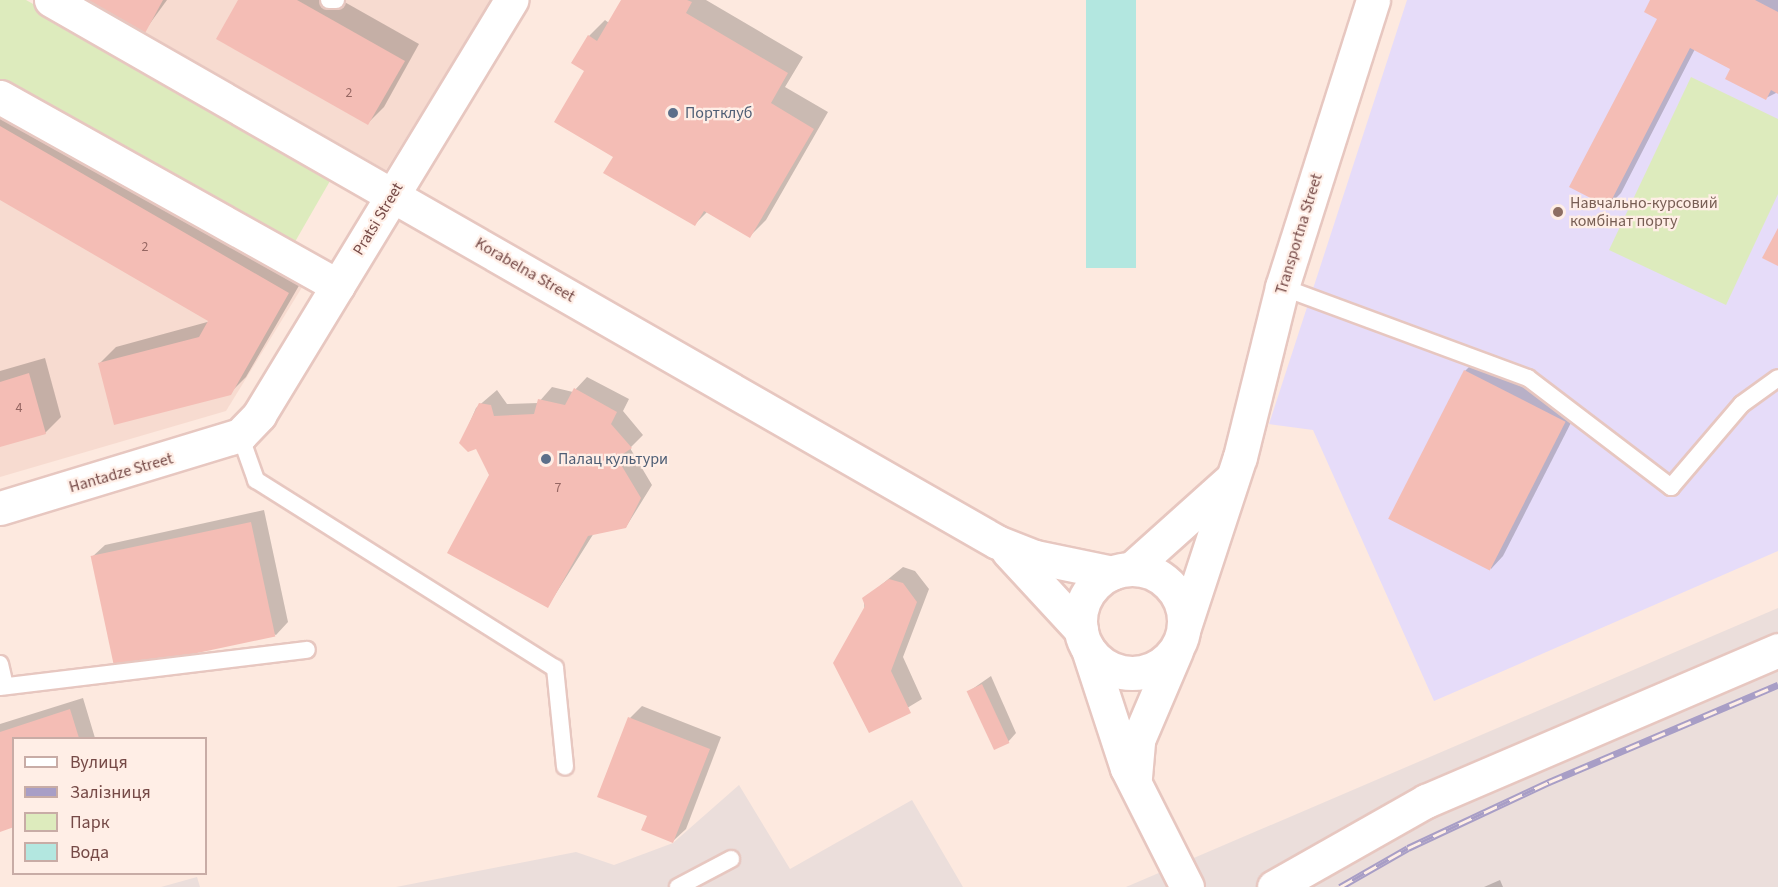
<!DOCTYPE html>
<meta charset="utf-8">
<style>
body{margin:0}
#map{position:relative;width:1778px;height:887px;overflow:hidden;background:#fde9df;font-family:"Source Sans 3",sans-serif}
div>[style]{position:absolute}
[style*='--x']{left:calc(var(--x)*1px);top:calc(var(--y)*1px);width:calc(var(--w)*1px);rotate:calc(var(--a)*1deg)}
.residential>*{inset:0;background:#f7dbd0}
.industrial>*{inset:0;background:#ebdedb}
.education>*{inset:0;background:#e6dcf9}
.green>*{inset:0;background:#ddebbd}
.water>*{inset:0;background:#b3e7e0;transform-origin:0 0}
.shadow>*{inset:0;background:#0003}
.building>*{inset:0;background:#f4bdb5;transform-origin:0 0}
.roads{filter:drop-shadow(2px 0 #e7c7c0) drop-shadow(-2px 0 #e7c7c0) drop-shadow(0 2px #e7c7c0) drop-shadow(0 -2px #e7c7c0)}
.lane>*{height:16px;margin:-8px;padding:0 8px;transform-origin:8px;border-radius:8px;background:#fff}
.street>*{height:33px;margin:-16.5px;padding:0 16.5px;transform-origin:16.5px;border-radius:16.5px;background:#fff}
.street>.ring{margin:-16.5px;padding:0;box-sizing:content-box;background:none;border:33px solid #fff;border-radius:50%}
.secondary>*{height:33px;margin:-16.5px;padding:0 16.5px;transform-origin:16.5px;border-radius:16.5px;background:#fff}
.rail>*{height:7px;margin-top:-3.5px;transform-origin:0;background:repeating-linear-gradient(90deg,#ffeee6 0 14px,#a89ec6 0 28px);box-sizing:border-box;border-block:2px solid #a89ec6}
.dots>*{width:16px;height:16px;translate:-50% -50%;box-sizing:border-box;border:3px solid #ffeee6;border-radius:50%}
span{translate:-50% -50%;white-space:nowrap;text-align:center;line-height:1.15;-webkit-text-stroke:4.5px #ffeee6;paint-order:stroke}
.number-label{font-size:14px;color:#956662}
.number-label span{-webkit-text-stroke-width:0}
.service-label{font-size:16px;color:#4e5e75}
.left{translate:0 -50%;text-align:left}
.education-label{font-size:16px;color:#785e54}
.street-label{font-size:16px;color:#754946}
.legend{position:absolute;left:12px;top:737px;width:195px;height:138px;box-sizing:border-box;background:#ffeee6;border:2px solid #c8aca6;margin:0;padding:8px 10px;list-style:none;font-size:18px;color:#754946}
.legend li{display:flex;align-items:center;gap:12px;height:30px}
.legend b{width:30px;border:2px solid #c8aca6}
</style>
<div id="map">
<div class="residential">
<div style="clip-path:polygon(82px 0,491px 0,386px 170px)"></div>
<div style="clip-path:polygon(0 115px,304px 284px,226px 411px,0 477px)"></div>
</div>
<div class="industrial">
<div style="clip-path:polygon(1778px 608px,1778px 887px,1126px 887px)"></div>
<div style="clip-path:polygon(739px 785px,790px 869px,912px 800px,963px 887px,396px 887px,576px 852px,614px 865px,673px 843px)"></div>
<div style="clip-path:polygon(197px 877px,200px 887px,161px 887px)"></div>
</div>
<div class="education">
<div style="clip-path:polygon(1407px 0,1778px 0,1778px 551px,1434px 701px,1313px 430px,1269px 424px)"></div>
</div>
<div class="green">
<div style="clip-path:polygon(0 0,26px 0,334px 174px,292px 247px,0 83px)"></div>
<div style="clip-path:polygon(1691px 77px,1778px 119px,1778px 194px,1726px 305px,1609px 250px)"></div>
</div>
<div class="water">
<div style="left:1086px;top:0;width:50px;height:268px"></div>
</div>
<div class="shadow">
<div style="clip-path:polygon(86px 0,167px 0,143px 33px)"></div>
<div style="clip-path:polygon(240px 0,341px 0,419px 44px,384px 107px,368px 123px)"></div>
<div style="clip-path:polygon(622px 0,706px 0,803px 57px,785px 87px,828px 112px,766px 220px,750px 236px,707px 212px,694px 225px,615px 156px,586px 70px,589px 36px,605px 20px,609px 23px)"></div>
<div style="clip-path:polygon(1652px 0,1778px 0,1778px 92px,1766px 98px,1732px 68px,1695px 49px,1621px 193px,1608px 206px,1659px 18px)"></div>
<div style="clip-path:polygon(0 101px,304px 277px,246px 377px,230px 393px,100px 363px,116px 347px,211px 321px,0 199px)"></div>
<div style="clip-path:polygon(1481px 355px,1578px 409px,1503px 556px,1491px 569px,1465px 371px)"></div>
<div style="clip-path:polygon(45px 358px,61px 417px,45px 433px,0 446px,0 371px)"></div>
<div style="clip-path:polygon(587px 377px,629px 399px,623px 411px,643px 435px,630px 448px,652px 485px,626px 527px,594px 533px,548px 606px,477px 447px,461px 443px,476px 408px,497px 390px,507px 404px,538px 403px,552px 387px,573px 392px)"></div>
<div style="clip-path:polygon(264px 510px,288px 622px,276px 635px,92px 557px,105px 545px)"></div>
<div style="clip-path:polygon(903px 567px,915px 571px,929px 589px,903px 657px,922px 699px,869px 731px,864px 599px)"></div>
<div style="clip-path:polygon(991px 676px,1016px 733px,1008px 742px,968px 692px)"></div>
<div style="clip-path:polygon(83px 698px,95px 738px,14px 738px,0 830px,0 724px)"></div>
<div style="clip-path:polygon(642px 706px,721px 737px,686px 829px,673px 841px,648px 815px,630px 718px)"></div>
<div style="clip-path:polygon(1500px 880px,1503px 887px,1484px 887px)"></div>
</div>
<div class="building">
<div style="clip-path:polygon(83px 0,163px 0,144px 35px)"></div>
<div style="clip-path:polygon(238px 0,297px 0,405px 61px,368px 125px,216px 39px)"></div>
<div style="clip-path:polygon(621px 0,687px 0,692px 2px,686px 13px,788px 73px,771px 103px,814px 129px,750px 238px,704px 211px,695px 226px,603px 173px,613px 157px,554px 122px,584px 71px,571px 63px,588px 35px,597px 41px)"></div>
<div style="clip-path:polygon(1650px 0,1755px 0,1778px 12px,1778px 94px,1771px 90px,1766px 100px,1725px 79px,1730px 69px,1690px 48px,1608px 207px,1569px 187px,1657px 19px,1644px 12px)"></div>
<div style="clip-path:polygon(0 126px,289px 293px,231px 395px,114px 425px,98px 363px,199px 337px,208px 321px,0 200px)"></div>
<div style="clip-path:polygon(1778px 228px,1778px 266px,1762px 258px)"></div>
<div style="left:1464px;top:370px;width:114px;height:167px;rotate:27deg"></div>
<div style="clip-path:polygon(29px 373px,46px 434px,0 447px,0 382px)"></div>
<div style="clip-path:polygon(574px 388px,617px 412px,611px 424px,632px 448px,617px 458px,641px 498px,626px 528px,588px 536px,548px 608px,447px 553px,489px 475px,476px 449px,468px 452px,459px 443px,479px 403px,491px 405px,494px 416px,534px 414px,538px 399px,565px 405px)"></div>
<div style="left:251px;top:522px;width:117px;height:164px;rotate:78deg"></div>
<div style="clip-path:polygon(889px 579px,903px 583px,917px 602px,891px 671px,911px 713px,869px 733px,833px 663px,865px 606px,862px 598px)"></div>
<div style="left:982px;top:684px;width:65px;height:17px;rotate:65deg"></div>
<div style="clip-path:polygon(70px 709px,79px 738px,14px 738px,14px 827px,0 832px,0 732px)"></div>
<div style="clip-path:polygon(628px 717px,710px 749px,673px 843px,641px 830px,647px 816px,597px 797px)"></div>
</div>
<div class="roads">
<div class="lane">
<div style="--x:329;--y:0;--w:7;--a:0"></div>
<div style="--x:1282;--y:287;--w:262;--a:20.3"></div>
<div style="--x:1528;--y:378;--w:180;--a:37.3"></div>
<div style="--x:1671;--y:487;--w:109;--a:-49.5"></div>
<div style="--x:1742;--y:404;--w:44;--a:-35.8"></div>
<div style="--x:240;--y:435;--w:48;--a:70.4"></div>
<div style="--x:256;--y:480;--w:353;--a:32.2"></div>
<div style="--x:555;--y:668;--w:99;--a:84.2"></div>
<div style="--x:0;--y:664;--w:22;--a:77"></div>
<div style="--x:0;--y:687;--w:309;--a:-6.9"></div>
<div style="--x:678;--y:887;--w:60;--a:-27.8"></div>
</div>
<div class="street">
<div style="--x:51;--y:0;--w:1090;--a:29.81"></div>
<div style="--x:997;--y:542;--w:41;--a:21.5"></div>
<div style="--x:1035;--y:557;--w:79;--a:11.7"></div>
<div style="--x:0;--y:97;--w:387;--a:29.2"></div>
<div style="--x:0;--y:508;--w:251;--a:-16.9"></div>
<div style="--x:240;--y:435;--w:28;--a:-46"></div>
<div style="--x:259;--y:415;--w:486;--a:-58.7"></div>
<div style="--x:1008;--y:551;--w:108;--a:47.3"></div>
<div style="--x:1131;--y:569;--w:130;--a:-41.9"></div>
<div class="ring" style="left:1080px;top:569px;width:71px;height:71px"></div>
<div style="--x:1184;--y:627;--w:179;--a:-71.8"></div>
<div style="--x:1240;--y:457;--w:175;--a:-76.1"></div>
<div style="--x:1282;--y:287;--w:301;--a:-72.4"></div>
<div style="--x:1088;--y:649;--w:125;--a:71.9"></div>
<div style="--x:1127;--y:768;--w:133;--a:63.2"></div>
<div style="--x:1135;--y:777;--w:37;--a:-85"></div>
<div style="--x:1138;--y:740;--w:97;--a:-66.9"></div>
</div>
<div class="secondary">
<div style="--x:1274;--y:887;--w:175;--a:-29.5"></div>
<div style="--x:1426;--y:801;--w:383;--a:-23.2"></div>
</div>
</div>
<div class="rail">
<div style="--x:1340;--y:887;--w:78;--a:-29.8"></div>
<div style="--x:1408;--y:848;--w:156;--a:-25.1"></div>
<div style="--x:1549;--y:782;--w:249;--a:-23"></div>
</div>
<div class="dots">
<div style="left:673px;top:113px;background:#5c6f8a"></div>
<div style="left:1558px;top:212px;background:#8d6e63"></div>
<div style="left:546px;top:459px;background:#5c6f8a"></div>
</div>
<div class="number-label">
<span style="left:349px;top:93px">2</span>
<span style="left:145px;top:247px">2</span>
<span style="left:19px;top:408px">4</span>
<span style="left:558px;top:488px">7</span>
</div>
<div class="service-label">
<span class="left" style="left:685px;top:113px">Портклуб</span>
<span class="left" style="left:558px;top:459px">Палац культури</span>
</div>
<div class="education-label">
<span class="left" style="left:1570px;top:212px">Навчально-курсовий<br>комбінат порту</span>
</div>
<div class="street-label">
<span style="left:378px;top:219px;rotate:-59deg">Pratsi Street</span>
<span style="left:1299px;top:234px;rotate:-73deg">Transportna Street</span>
<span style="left:525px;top:270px;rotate:30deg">Korabelna Street</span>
<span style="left:121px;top:473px;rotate:-16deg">Hantadze Street</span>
</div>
<ul class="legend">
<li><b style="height:8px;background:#fff"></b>Вулиця</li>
<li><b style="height:8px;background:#a89ec6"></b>Залізниця</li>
<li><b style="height:16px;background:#ddebbd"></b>Парк</li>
<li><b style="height:16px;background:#b3e7e0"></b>Вода</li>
</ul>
</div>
